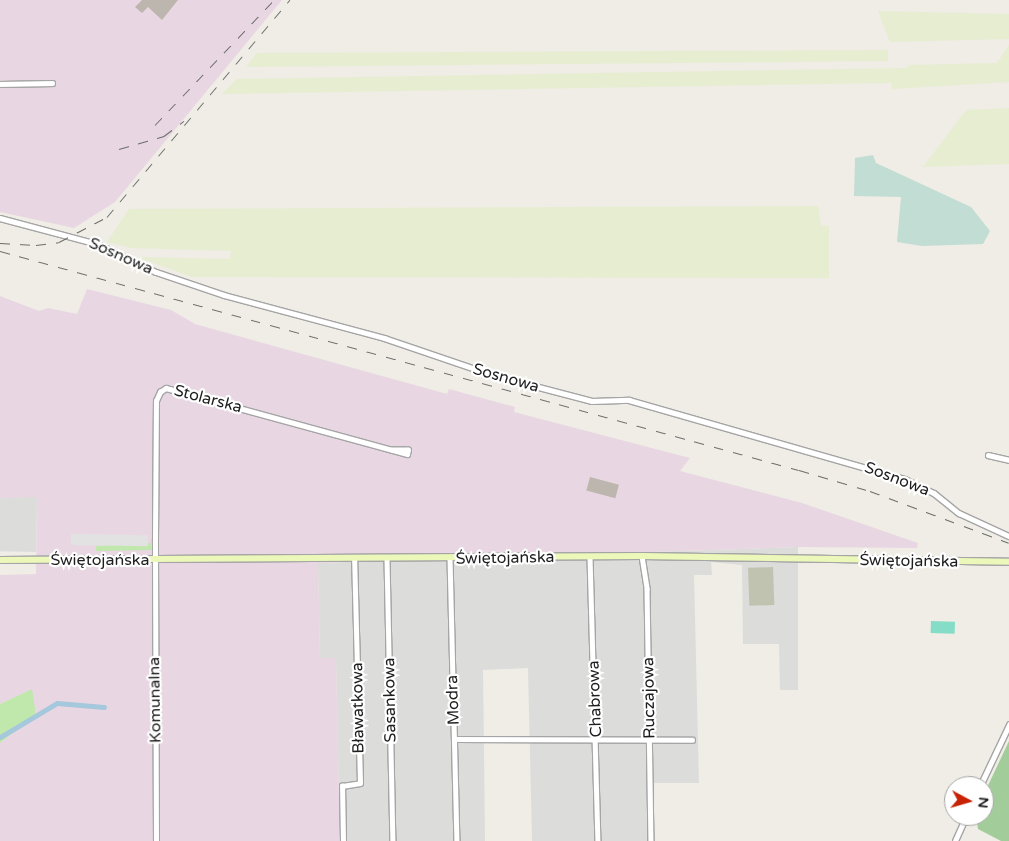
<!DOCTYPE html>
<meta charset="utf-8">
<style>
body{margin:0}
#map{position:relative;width:1009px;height:841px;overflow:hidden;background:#efede5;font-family:"Varela Round",sans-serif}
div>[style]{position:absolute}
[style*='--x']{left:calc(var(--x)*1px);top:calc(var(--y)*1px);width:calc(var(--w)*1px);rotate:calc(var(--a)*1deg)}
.residential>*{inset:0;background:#dcdcdb;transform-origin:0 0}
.industrial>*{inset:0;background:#e8d7e2}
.construction>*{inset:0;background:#c1c3b1;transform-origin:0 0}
.farmland>*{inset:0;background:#e7edd1}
.grass>*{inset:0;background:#c1e8ac}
.forest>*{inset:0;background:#a2cd9b}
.wetland>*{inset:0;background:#c2ddd4}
.pitch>*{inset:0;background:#85dcc7;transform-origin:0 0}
.parking>*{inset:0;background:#e2e2e2;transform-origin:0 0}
.canal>*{height:5px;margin:-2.5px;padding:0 2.5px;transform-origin:2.5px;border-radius:2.5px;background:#a6c8dc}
.building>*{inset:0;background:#bcb6ae;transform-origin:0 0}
.roads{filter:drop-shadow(1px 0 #a5a5a5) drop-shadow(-1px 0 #a5a5a5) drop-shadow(0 1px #a5a5a5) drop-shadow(0 -1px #a5a5a5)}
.street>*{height:4.5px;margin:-2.25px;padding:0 2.25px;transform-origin:2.25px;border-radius:2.25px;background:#fff}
.secondary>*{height:5.5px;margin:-2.75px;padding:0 2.75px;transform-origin:2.75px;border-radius:2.75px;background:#ebf8ba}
.rail>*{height:1px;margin-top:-0.5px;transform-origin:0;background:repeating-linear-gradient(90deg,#6c6c6c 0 10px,transparent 0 20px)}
span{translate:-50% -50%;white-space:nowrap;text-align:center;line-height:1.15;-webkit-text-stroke:4.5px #fff;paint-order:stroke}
.street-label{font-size:16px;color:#1e1e1e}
.north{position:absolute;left:944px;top:776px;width:50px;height:50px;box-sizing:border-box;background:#fff;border:1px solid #a5a5a5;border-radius:50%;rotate:96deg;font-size:14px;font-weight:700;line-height:20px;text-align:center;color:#1e1e1e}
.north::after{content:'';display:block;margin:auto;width:18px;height:22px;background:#c72206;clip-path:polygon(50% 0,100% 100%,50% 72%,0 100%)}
</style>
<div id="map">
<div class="residential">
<div style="left:37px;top:497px;width:55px;height:37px;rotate:91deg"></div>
<div style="clip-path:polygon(798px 547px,798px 690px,780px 690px,779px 644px,743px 644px,742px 565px,711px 562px,712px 575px,694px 575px,699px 783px,649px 783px,650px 841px,532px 841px,528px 668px,483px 670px,485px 841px,340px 841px,336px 659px,320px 659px,318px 563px)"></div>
</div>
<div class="industrial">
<div style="clip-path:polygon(0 0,282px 0,115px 202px,74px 228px,0 212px)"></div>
<div style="clip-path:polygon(87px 289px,171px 310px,195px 324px,447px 394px,449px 389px,515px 407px,514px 412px,690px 458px,680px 471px,802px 503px,918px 543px,917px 548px,798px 547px,318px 563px,320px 658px,336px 658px,340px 841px,0 841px,0 743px,36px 714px,31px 690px,0 704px,0 575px,36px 574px,37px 497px,0 498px,0 296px,39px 311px,48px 308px,77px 314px)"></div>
</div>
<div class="construction">
<div style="left:773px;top:567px;width:38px;height:25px;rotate:88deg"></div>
</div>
<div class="farmland">
<div style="clip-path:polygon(878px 11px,1009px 14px,1009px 39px,890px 42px)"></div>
<div style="clip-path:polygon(1009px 45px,1009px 82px,892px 89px,891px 83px,222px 94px,237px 79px,906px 68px,909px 65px,997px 63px)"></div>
<div style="clip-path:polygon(888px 50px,888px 61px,246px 67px,257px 53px)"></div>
<div style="clip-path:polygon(1009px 108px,1009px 164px,923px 167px,966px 110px)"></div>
<div style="clip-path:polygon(818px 206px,821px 226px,829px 226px,829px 278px,192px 277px,137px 257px,230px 259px,231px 251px,132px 248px,107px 242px,129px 209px)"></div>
</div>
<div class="grass">
<div style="clip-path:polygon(145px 543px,150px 543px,152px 550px,96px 551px,96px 546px)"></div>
<div style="clip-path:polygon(32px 689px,36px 715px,0 743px,0 704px)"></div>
</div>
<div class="forest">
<div style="clip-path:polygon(1009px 741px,1009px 841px,1001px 841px,978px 829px,976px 816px,984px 816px,984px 794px)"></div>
</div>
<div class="wetland">
<div style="clip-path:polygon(873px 155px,876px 163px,971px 207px,990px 231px,983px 244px,922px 246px,897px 242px,901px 197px,854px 196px,855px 158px)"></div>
</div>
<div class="pitch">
<div style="left:931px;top:621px;width:24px;height:12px;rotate:2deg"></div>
</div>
<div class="parking">
<div style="left:71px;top:534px;width:77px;height:11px;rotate:1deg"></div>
</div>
<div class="canal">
<div style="--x:0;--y:737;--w:66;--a:-30.8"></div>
<div style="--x:57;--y:703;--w:47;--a:4.9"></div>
</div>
<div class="building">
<div style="clip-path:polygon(142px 0,178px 0,162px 20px,148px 7px,142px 13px,135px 7px)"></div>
<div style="left:590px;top:477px;width:30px;height:14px;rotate:15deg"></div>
</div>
<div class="roads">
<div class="street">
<div style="--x:0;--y:84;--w:52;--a:-1.1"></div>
<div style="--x:0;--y:218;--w:101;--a:14.9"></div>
<div style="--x:98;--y:244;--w:64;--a:25.8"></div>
<div style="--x:156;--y:272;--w:72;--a:18.7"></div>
<div style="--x:224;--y:295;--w:166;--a:15"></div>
<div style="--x:384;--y:338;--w:115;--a:18.7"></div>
<div style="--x:493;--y:375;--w:102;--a:14.7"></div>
<div style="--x:592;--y:401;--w:37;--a:-2"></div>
<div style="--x:629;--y:400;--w:287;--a:16"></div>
<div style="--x:905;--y:479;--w:32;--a:26"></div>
<div style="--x:934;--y:493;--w:32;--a:39"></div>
<div style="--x:959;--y:513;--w:55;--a:24.7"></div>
<div style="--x:988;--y:455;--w:22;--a:13"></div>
<div style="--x:642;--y:556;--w:33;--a:81"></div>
<div style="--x:647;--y:589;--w:252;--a:89.1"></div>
<div style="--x:590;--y:557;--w:284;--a:88.4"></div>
<div style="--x:450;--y:558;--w:283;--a:88.6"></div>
<div style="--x:387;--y:559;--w:282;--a:88.8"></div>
<div style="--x:455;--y:739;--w:237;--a:0.2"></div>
<div style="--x:980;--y:786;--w:68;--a:-64.6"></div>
<div style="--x:156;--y:841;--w:302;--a:-90.2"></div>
<div style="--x:155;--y:539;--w:138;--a:-89.6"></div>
<div style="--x:156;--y:401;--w:10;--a:-66"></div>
<div style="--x:160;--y:392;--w:7;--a:-34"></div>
<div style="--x:166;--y:388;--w:250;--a:15.3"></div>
<div style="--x:407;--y:454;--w:4;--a:-76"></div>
<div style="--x:408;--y:450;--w:16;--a:180"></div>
<div style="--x:343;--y:841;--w:55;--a:-91"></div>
<div style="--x:342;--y:786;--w:18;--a:-9"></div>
<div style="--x:360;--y:783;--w:224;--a:-91.5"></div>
<div style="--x:955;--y:841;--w:27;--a:-66"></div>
</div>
<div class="secondary">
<div style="--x:0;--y:560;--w:642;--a:-0.36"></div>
<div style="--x:642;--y:556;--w:367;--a:0.9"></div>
</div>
</div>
<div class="rail">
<div style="--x:155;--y:125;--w:173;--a:-46.4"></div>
<div style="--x:119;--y:149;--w:47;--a:-16.1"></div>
<div style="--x:164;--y:136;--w:25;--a:-37"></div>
<div style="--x:0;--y:243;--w:36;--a:3"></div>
<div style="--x:36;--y:245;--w:23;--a:-7"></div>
<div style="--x:59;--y:242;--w:54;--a:-27.5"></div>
<div style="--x:107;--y:217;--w:284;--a:-49.9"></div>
<div style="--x:0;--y:251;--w:828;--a:15.33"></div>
<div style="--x:799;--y:470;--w:74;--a:16.5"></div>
<div style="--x:870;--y:491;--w:148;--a:20.5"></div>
</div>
<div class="street-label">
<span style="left:121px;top:256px;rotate:24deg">Sosnowa</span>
<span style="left:506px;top:378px;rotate:16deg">Sosnowa</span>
<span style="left:208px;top:399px;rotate:15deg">Stolarska</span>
<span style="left:897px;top:479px;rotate:21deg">Sosnowa</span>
<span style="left:505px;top:558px;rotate:-1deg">Świętojańska</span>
<span style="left:100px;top:560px">Świętojańska</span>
<span style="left:909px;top:561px;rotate:1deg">Świętojańska</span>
<span style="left:649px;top:698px;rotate:-91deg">Ruczajowa</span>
<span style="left:595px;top:699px;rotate:-92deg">Chabrowa</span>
<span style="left:155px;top:700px;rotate:-91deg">Komunalna</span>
<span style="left:390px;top:700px;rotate:-91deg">Sasankowa</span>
<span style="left:453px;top:700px;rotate:-92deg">Modra</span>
<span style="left:358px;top:708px;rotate:-91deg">Bławatkowa</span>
</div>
<div class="north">N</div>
</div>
